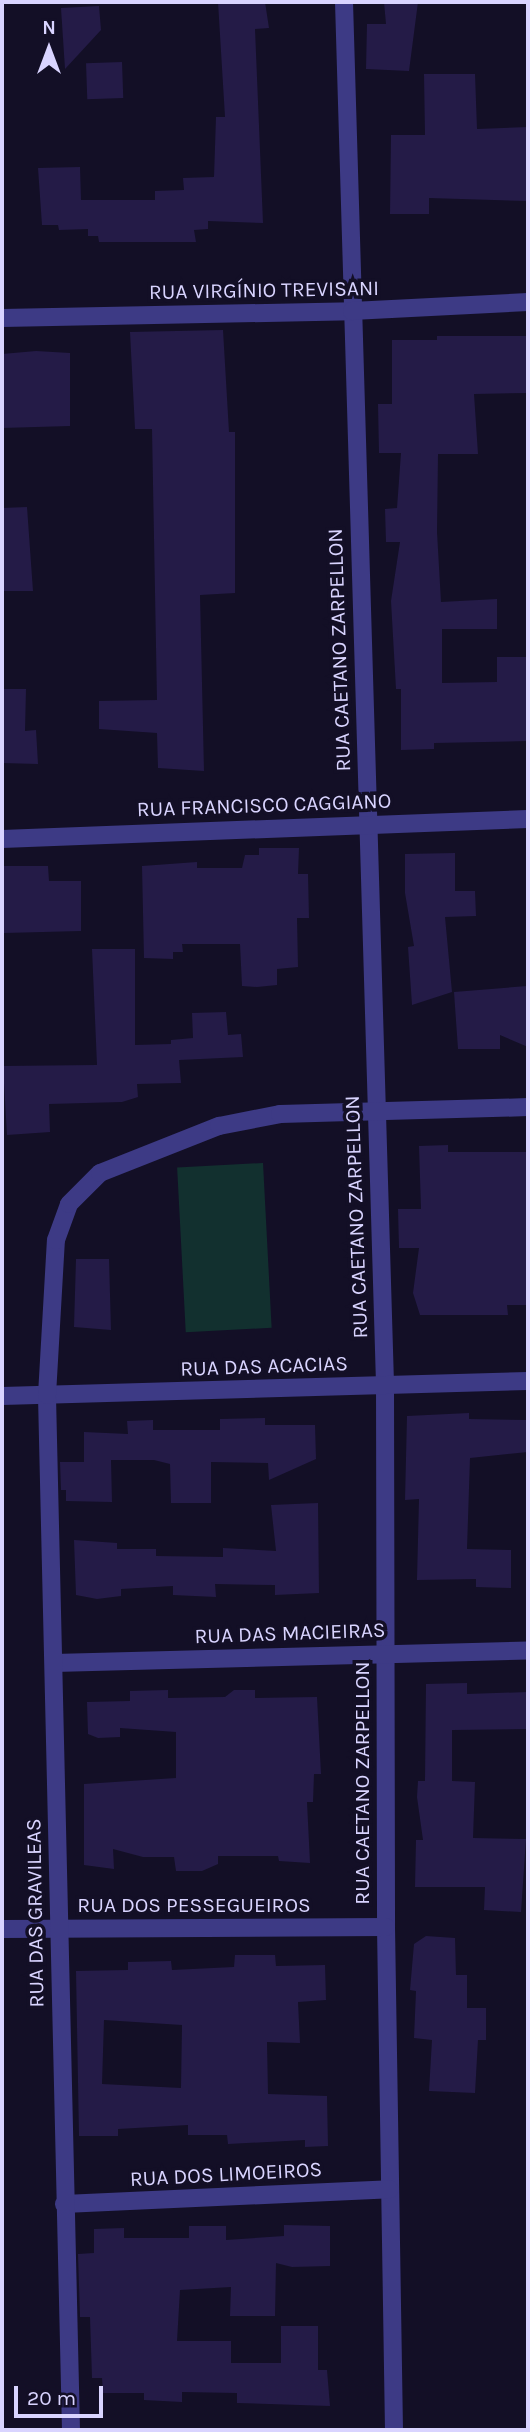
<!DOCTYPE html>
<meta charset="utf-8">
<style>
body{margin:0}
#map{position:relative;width:530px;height:2432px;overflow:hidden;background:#130f26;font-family:Karla,sans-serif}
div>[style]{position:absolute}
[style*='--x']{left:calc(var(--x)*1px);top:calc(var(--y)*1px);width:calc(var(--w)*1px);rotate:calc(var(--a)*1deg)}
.green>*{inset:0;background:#12302f;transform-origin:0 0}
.building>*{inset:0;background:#241b47;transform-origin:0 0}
.minor>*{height:18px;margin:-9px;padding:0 9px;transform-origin:9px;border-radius:9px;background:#3d3a85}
span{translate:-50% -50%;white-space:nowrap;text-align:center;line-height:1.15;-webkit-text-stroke:7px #130f26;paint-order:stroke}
.street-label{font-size:21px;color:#d9d4ff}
.frame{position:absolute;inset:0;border:4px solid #d9d4ff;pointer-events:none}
.north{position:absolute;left:14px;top:14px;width:70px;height:70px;-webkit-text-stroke:5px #130f26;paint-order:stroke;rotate:0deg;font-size:19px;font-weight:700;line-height:28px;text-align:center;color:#d9d4ff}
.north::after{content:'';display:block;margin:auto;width:24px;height:32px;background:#d9d4ff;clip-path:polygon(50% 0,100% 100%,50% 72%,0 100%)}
.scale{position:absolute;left:14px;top:2386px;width:89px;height:32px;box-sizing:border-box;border:4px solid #d9d4ff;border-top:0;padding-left:9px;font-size:21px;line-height:24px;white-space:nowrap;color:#d9d4ff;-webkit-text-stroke:5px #130f26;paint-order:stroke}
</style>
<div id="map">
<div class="green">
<div style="left:263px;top:1163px;width:165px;height:86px;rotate:87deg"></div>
</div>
<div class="building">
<div style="clip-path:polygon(218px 2px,265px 2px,269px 28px,255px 29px,263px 223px,208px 221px,208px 229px,194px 230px,196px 242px,99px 242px,98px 236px,88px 236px,88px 229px,59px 230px,58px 225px,42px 225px,38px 168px,80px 167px,81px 200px,155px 200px,155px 191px,184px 190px,183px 178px,214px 177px,216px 117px,225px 117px)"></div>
<div style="clip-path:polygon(384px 2px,418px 2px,409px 71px,366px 69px,367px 24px,386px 24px)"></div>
<div style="clip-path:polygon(99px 6px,101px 30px,65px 69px,61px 8px)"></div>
<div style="left:122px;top:62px;width:36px;height:36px;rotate:88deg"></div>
<div style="clip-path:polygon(424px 74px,475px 74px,477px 129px,528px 127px,528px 201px,429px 198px,429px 214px,390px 214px,391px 135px,425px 135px)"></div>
<div style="clip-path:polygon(223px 330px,229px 432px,235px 432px,235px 593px,200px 595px,204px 771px,158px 768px,157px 733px,99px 729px,99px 701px,157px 700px,152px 429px,135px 429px,130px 332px)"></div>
<div style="clip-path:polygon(437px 336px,528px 336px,528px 393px,474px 394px,478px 454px,438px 454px,437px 532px,441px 602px,497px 599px,497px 629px,442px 629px,442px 683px,497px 682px,497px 657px,528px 657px,528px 741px,434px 743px,434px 749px,401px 750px,401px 689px,396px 689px,391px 601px,400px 542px,386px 542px,385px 509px,397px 508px,401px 453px,379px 453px,378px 404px,392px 404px,392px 340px,437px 340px)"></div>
<div style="clip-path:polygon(36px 351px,70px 353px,70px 426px,2px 428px,2px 354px)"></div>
<div style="clip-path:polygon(27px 507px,33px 591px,2px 591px,2px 508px)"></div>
<div style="clip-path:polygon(2px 689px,26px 689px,25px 731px,36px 730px,38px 764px,2px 763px)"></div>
<div style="clip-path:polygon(259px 848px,299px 848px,298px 874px,308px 874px,309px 918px,297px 918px,298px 967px,277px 969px,277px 985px,257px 987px,242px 986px,240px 944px,182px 944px,183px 952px,173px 952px,173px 959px,144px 958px,142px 866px,197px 862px,197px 868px,242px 868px,245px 855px,259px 855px)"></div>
<div style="clip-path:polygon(455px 853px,455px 891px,475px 891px,476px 916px,445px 917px,452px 992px,412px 1005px,408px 947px,414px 946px,405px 893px,405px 854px)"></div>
<div style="clip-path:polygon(4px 866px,48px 866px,49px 881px,81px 881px,81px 931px,4px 933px)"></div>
<div style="clip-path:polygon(92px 949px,135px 949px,135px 1045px,171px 1044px,171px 1040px,193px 1038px,192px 1013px,226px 1012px,228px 1035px,241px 1034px,243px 1057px,179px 1060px,181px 1083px,137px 1084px,138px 1097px,122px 1102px,49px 1104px,50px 1132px,7px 1135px,3px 1066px,97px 1065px)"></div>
<div style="clip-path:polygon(527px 986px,528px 1047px,500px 1035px,500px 1049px,458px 1049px,454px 992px)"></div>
<div style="clip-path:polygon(448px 1145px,448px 1152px,528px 1152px,528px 1305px,507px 1305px,508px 1315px,420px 1315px,413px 1293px,419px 1248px,399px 1248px,398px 1209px,421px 1209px,419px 1146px)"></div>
<div style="clip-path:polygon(76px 1259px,109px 1259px,111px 1330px,74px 1327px)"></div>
<div style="clip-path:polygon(469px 1413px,469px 1419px,528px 1420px,528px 1452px,470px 1458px,467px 1549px,511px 1550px,511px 1588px,476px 1587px,476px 1579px,417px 1580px,419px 1499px,405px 1500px,407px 1416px)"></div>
<div style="clip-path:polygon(265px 1418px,265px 1425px,315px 1425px,316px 1459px,269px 1480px,268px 1463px,211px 1462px,211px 1503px,171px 1503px,170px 1464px,154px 1460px,111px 1460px,112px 1502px,66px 1501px,66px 1490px,61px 1490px,60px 1462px,84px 1462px,84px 1432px,128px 1434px,127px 1421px,153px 1420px,153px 1430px,220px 1430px,220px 1419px)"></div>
<div style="clip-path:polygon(318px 1503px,319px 1593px,275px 1595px,275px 1585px,215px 1584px,216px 1597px,173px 1595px,173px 1586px,121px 1589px,121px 1596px,97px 1599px,76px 1595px,74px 1540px,117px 1543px,117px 1549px,156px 1549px,156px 1556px,223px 1557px,223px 1548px,276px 1551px,271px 1505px)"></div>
<div style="clip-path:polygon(467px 1683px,467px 1694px,528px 1692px,528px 1729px,452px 1730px,452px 1781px,475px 1782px,473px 1838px,526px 1839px,521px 1912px,484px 1910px,485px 1887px,415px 1887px,416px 1840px,423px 1840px,417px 1797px,418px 1781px,425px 1781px,426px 1684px)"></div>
<div style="clip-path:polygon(168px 1690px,168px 1698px,225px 1697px,234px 1690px,255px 1690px,255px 1698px,317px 1697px,321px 1774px,314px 1774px,313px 1802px,307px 1802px,310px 1863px,279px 1861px,278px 1856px,218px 1856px,218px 1864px,202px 1871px,176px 1871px,174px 1857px,143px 1857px,113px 1849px,114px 1869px,84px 1865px,84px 1784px,176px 1778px,176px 1732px,120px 1728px,120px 1737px,98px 1738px,88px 1734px,87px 1702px,130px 1701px,130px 1691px)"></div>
<div style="clip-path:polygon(426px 1936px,455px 1938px,456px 1975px,467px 1975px,467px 2008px,486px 2008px,486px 2040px,478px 2040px,475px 2093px,429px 2091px,432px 2040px,414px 2038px,416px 1991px,410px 1990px,414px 1944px)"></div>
<div style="clip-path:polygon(evenodd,235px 1955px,275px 1955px,276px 1966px,325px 1965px,326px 2000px,298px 2002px,300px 2043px,267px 2042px,268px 2094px,327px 2096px,328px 2146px,305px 2147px,305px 2140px,228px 2144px,227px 2135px,188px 2135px,188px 2125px,118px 2129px,118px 2136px,79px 2136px,76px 1971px,128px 1970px,128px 1962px,171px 1961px,172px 1970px,234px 1967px,235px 1955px,104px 2020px,182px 2025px,181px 2088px,102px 2084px,104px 2020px)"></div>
<div style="clip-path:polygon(284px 2225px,330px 2226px,330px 2266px,292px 2267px,276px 2263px,275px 2316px,230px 2316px,231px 2287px,180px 2290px,177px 2341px,231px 2341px,231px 2363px,281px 2363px,281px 2326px,318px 2326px,318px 2370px,327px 2370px,330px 2406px,237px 2403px,237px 2393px,182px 2392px,182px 2402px,144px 2400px,144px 2393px,103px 2393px,102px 2378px,92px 2378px,90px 2317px,80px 2317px,78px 2254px,94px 2253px,94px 2229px,124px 2228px,124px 2238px,189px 2238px,189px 2226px,226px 2226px,226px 2240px,284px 2236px)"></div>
</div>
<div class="minor">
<div style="--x:344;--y:2;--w:1384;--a:88.3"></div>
<div style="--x:385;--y:1385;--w:542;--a:89.89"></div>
<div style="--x:386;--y:1927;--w:503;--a:89.09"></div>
<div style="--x:2;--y:318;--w:350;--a:-1.1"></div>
<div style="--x:352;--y:311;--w:176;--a:-2.9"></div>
<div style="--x:2;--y:839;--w:526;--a:-2.18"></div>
<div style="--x:2;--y:1396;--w:526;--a:-1.63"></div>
<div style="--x:54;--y:1663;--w:474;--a:-1.5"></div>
<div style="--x:2;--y:1929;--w:384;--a:-0.3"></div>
<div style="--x:64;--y:2204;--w:326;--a:-2.6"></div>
<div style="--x:71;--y:2430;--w:1035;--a:-91.33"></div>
<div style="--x:47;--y:1395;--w:155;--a:-86.7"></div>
<div style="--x:56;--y:1240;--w:38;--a:-70"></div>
<div style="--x:69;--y:1204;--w:44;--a:-45"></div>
<div style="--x:100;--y:1173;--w:128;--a:-21.6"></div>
<div style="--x:219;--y:1126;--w:62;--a:-11.1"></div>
<div style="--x:280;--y:1114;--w:248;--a:-1.6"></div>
</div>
<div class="street-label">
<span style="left:264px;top:290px;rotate:-1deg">RUA VIRGÍNIO TREVISANI</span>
<span style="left:339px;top:650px;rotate:-92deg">RUA CAETANO ZARPELLON</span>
<span style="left:264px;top:805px;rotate:-2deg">RUA FRANCISCO CAGGIANO</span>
<span style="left:356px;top:1217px;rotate:-92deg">RUA CAETANO ZARPELLON</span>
<span style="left:264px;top:1366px;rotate:-2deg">RUA DAS ACACIAS</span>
<span style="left:290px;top:1633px;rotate:-2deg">RUA DAS MACIEIRAS</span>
<span style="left:362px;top:1783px;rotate:-90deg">RUA CAETANO ZARPELLON</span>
<span style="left:194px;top:1905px">RUA DOS PESSEGUEIROS</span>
<span style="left:35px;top:1913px;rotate:-91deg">RUA DAS GRAVILEAS</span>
<span style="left:226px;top:2174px;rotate:-3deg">RUA DOS LIMOEIROS</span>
</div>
<div class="frame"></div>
<div class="north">N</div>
<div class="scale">20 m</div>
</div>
